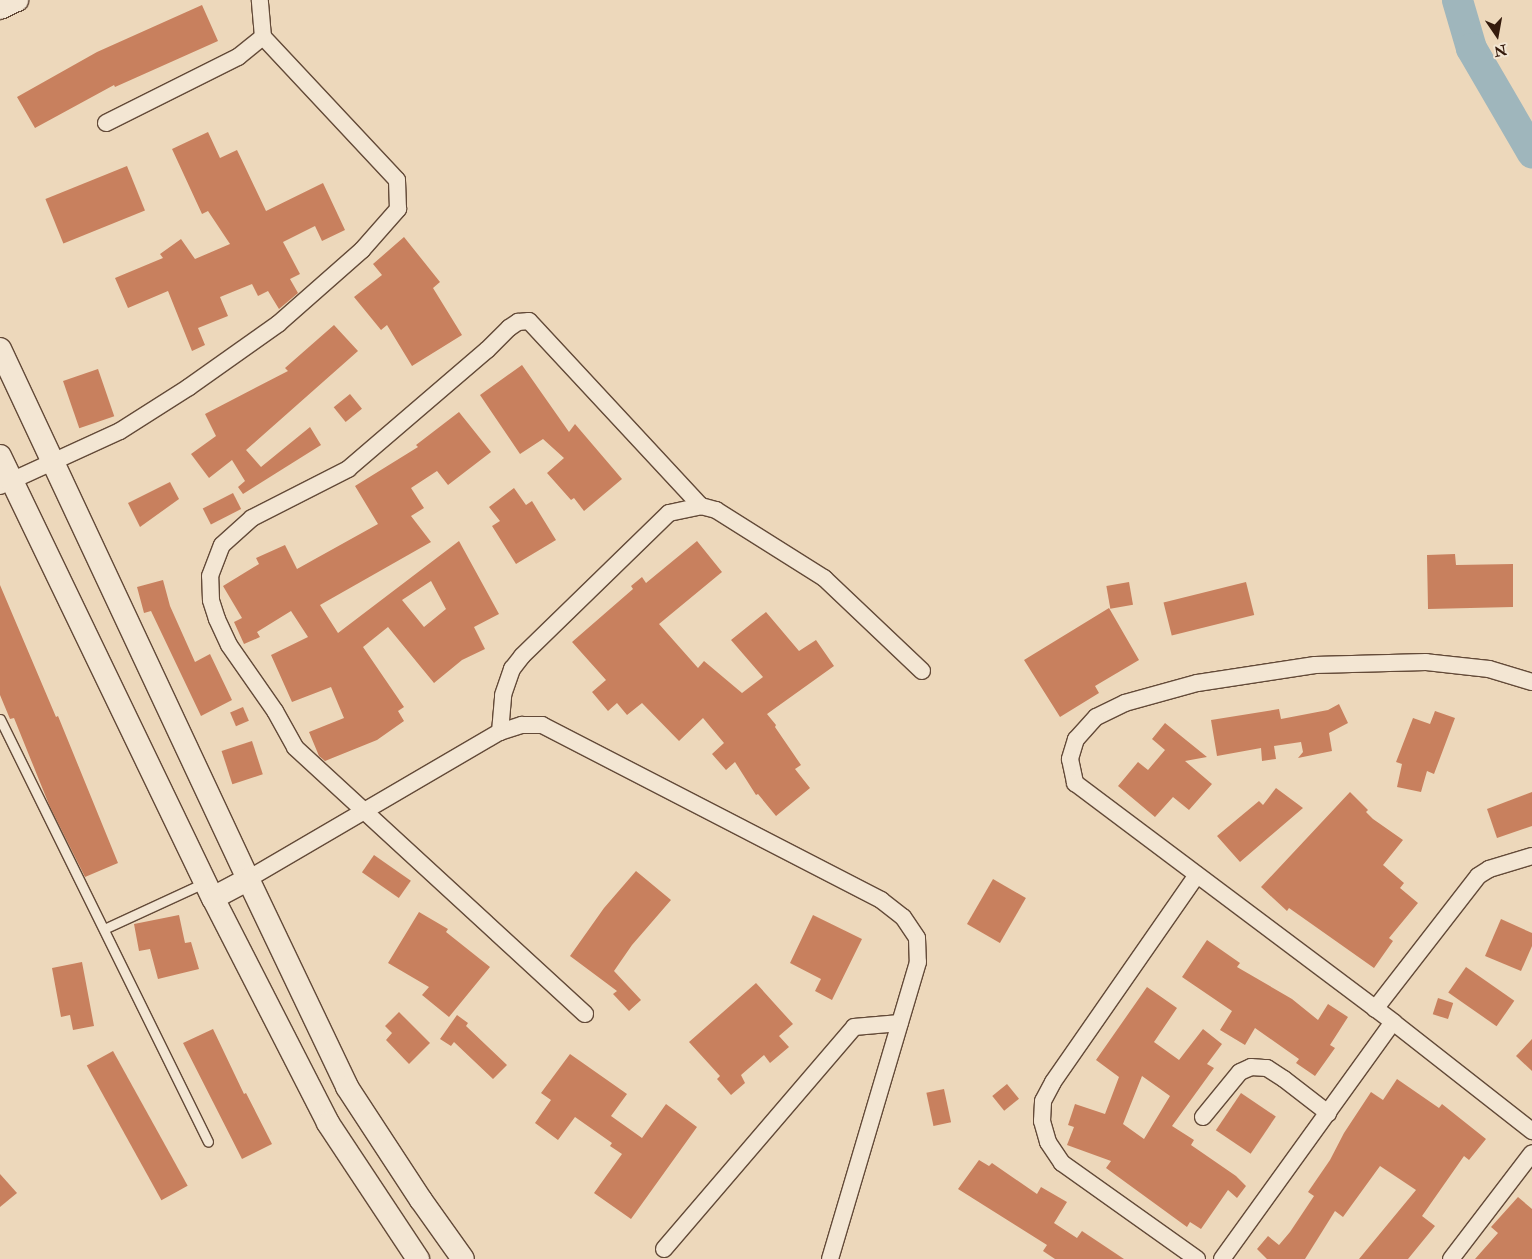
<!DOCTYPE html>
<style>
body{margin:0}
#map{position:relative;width:1532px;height:1259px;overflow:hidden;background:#edd8bb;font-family:"IM FELL Double Pica",serif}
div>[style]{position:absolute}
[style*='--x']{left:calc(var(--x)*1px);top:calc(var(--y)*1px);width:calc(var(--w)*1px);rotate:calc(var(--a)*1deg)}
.river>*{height:31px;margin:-15.5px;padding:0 15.5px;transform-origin:15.5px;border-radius:15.5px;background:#9fb6bc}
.building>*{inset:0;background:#c8805e;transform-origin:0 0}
.roads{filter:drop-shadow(1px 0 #634a38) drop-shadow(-1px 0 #634a38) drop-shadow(0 1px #634a38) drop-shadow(0 -1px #634a38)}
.lane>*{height:9px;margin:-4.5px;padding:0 4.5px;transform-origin:4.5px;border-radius:4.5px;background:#f3e6d3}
.street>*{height:16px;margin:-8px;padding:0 8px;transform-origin:8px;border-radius:8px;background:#f3e6d3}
.secondary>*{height:22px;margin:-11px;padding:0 11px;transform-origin:11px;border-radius:11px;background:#f3e6d3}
span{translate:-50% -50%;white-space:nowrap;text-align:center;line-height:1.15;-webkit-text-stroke:4px #f3e6d3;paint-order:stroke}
.north{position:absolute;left:1472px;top:10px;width:50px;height:50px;-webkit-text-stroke:4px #f3e6d3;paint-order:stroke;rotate:168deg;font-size:14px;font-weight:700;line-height:20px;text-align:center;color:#351b0d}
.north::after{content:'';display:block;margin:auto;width:18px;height:22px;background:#351b0d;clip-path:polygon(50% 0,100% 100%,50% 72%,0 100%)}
</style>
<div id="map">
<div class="river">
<div style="--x:1457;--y:0;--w:50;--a:73.7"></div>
<div style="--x:1471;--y:48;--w:121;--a:59.8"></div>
</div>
<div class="building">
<div style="clip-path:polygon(202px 5px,218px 41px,115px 87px,114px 85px,35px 128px,17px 97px,97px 52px)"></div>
<div style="clip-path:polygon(208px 132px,220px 158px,237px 150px,266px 211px,323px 183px,345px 230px,322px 241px,315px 226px,283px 242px,300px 274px,290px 279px,298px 293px,279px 309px,268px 291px,258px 296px,252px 284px,220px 297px,228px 316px,198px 328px,205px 345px,192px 351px,168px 291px,128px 308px,115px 278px,163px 258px,160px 254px,181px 239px,195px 259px,230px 244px,208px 211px,202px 214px,172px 149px)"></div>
<div style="left:127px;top:166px;width:48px;height:88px;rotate:68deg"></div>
<div style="clip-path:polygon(404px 237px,440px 282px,433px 288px,462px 335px,412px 366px,387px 325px,381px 330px,354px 297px,382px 275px,373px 264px)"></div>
<div style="clip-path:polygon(334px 325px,358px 351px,246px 450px,261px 467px,310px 427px,321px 445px,243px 494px,238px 487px,245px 481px,232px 460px,209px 478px,191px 454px,216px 436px,205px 414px,288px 371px,285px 368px)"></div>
<div style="clip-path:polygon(522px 365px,569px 432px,575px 424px,622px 479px,584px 511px,574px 498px,571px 500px,547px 473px,564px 458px,543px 439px,520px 454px,480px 395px)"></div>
<div style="left:98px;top:369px;width:50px;height:37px;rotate:71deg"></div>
<div style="left:350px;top:394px;width:19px;height:21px;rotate:51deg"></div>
<div style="clip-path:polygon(evenodd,459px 412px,491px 452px,448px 485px,437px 471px,411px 488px,424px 508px,411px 516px,431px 542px,320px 605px,338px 633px,459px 541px,499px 614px,474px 627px,485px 649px,462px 660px,434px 683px,388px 627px,363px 647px,404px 707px,398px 711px,404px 721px,377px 740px,325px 761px,319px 756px,309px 732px,344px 718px,331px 687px,292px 702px,271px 655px,308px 637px,291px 611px,257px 632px,260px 637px,244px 644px,234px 622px,242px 618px,223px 586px,259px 564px,256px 558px,285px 545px,297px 569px,378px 524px,355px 486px,418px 447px,416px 445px,459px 412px,431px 581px,446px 609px,424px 627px,402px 600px,431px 581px)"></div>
<div style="clip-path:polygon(170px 482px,179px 499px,140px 527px,128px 503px)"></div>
<div style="clip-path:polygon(514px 488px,526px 505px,532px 501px,556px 540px,516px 564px,492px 526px,500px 521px,489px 507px)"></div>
<div style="left:233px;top:493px;width:18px;height:34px;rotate:63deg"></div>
<div style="clip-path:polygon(697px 541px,722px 572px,659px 624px,698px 668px,704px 661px,742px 693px,763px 677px,731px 640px,766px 612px,799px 651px,816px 640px,834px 666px,767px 714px,776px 725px,775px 727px,801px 765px,795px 769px,810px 788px,776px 816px,758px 794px,756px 795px,735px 762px,726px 770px,712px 754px,724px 743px,703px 718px,679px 741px,642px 703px,627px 715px,617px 703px,608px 711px,592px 692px,606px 680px,572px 642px,633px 589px,631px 586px,642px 577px,646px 583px)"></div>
<div style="clip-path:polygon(1455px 554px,1456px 565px,1513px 564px,1513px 607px,1428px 609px,1427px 555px)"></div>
<div style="clip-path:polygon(163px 580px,170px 606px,195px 662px,210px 654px,232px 700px,201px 716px,151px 611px,144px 613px,137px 587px)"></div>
<div style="left:1129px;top:582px;width:23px;height:23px;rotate:80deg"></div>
<div style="left:1246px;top:582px;width:34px;height:85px;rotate:76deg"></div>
<div style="clip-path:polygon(0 585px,56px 717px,58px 716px,118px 863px,85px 877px,50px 807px,14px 718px,10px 719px,0 695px)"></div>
<div style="clip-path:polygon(1109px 608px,1139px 660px,1095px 686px,1099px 693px,1060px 717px,1024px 660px)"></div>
<div style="clip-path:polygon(1339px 704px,1348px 723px,1329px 733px,1332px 751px,1298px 758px,1303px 752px,1301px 742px,1274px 746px,1276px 759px,1262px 761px,1261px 748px,1217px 756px,1211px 720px,1279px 709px,1281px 719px,1328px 710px)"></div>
<div style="left:243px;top:707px;width:15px;height:14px;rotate:67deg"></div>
<div style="clip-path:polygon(1435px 711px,1455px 718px,1434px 774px,1427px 771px,1421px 792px,1397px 787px,1402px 764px,1396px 762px,1413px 718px,1430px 724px)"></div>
<div style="clip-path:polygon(1165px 723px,1207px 757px,1185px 761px,1212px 784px,1189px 810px,1173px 797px,1155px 817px,1118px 786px,1138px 762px,1148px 770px,1165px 750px,1152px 739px)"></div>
<div style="left:252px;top:741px;width:35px;height:32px;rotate:72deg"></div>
<div style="clip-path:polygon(1276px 788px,1303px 808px,1240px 862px,1217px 836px,1259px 801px,1263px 805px)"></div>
<div style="clip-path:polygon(1350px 792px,1368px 810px,1366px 812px,1373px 819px,1403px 840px,1383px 865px,1404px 883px,1400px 888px,1418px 903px,1389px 938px,1393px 941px,1374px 968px,1289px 908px,1287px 911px,1261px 887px)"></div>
<div style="clip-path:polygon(1532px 792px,1532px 826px,1497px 838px,1487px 809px)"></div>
<div style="left:374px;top:855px;width:45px;height:21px;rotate:35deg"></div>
<div style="clip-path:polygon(636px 871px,671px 900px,632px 945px,614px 971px,641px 1000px,629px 1011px,613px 994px,617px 991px,570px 956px,604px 908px)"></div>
<div style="left:993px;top:879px;width:38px;height:52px;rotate:30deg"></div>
<div style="clip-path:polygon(419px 912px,448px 929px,446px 932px,490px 967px,449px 1017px,422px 995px,429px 987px,388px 963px)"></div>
<div style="clip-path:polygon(179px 915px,185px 943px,191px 942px,199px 969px,158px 979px,150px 949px,139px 951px,134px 924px)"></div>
<div style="clip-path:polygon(813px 915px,862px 939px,832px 1000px,815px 991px,821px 979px,790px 963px)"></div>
<div style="clip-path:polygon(1501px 919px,1532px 933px,1532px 946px,1521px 971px,1485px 956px)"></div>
<div style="clip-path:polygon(1207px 940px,1240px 963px,1237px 967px,1292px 999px,1318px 1020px,1328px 1004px,1348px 1017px,1330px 1045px,1335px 1048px,1315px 1076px,1296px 1063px,1299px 1059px,1255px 1028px,1245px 1045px,1220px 1030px,1232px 1011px,1182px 977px)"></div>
<div style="clip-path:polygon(82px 962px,94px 1026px,73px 1030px,70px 1015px,61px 1017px,52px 968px)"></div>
<div style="left:1466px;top:967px;width:59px;height:31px;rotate:35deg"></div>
<div style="clip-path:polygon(756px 983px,793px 1024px,779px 1036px,789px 1047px,770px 1063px,764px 1055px,741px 1075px,745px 1083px,731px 1095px,717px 1079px,720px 1076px,689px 1042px)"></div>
<div style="clip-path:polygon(evenodd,1147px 987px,1177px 1008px,1154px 1042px,1179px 1060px,1203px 1029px,1222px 1044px,1207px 1064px,1214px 1068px,1172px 1126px,1194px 1140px,1191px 1145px,1236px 1176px,1246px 1186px,1237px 1198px,1228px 1190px,1201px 1229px,1190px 1222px,1187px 1227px,1106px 1168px,1111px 1161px,1067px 1145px,1074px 1127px,1068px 1125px,1075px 1104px,1105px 1114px,1119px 1077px,1096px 1060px,1147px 987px,1142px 1076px,1170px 1096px,1144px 1139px,1123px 1124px,1142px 1076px)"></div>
<div style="left:1438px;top:998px;width:16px;height:17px;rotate:18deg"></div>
<div style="clip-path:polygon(399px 1012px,430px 1043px,409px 1064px,386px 1040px,392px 1033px,385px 1026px)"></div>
<div style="clip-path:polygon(457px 1015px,468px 1023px,466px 1026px,507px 1065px,493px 1079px,454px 1042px,451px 1046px,440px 1039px)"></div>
<div style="clip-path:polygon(213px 1029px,244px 1094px,246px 1093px,272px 1144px,242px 1159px,183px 1043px)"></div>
<div style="clip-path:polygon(1532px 1039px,1532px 1071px,1516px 1056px)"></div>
<div style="left:113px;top:1051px;width:154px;height:30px;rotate:61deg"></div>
<div style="clip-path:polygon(570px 1054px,627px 1094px,611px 1116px,642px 1138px,666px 1104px,697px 1127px,631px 1219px,594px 1193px,622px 1154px,610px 1146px,612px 1143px,575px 1117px,558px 1140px,535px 1123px,551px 1100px,541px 1093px)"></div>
<div style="clip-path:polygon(1397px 1079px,1439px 1108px,1442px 1104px,1486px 1139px,1469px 1160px,1464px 1156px,1422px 1216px,1435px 1226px,1408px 1259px,1359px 1259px,1416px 1190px,1380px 1166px,1343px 1217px,1335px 1211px,1305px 1259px,1267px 1259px,1257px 1249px,1268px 1236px,1279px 1245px,1290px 1232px,1314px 1196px,1308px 1192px,1330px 1160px,1344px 1133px,1371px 1092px,1383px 1100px)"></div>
<div style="left:1007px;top:1084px;width:19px;height:19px;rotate:51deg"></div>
<div style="left:944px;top:1089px;width:34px;height:18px;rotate:78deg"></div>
<div style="left:1241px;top:1093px;width:42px;height:45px;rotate:34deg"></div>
<div style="clip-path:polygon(979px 1160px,989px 1166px,992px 1163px,1037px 1194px,1041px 1187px,1067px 1202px,1054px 1223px,1077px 1238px,1082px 1231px,1124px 1259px,1055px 1259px,1043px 1251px,1047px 1245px,958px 1189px)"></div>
<div style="clip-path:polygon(0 1174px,17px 1193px,0 1207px)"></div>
<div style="clip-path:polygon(1518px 1197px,1532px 1209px,1532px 1259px,1475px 1259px,1498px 1233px,1491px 1227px)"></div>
</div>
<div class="roads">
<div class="lane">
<div style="--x:0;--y:719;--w:471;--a:63.8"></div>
<div style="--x:104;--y:929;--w:112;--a:-24.7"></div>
</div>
<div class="street">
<div style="--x:106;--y:123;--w:148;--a:-26.6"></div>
<div style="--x:238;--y:57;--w:32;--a:-39"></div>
<div style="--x:263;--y:37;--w:37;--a:-95"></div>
<div style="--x:0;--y:486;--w:132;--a:-24.6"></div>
<div style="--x:120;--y:431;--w:82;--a:-32.5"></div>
<div style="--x:189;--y:387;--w:109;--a:-35.3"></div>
<div style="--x:278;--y:324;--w:112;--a:-41.4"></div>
<div style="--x:362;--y:250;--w:55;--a:-48.7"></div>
<div style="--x:398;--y:209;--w:29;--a:-92"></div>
<div style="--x:397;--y:180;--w:196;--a:-133.1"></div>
<div style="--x:1532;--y:682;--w:45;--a:-163.2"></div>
<div style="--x:1489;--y:669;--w:63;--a:-173.7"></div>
<div style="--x:1426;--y:662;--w:111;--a:178.5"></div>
<div style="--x:1315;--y:665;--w:119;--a:171.3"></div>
<div style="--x:1197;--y:683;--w:75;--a:164.5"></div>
<div style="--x:1125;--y:703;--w:32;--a:154"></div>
<div style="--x:1096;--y:717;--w:30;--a:132"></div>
<div style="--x:1076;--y:739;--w:21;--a:107"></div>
<div style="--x:1070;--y:759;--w:25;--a:78"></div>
<div style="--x:1075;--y:783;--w:398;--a:36.9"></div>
<div style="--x:1393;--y:1022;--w:177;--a:38.1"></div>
<div style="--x:500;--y:732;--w:37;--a:-85"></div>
<div style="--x:503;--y:695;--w:28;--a:-71"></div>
<div style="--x:512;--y:669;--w:16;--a:-52"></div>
<div style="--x:522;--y:656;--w:205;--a:-44.2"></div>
<div style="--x:669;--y:513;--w:33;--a:-12"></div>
<div style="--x:701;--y:506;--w:16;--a:15"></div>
<div style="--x:716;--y:510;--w:128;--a:32.2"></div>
<div style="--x:824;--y:578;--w:135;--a:43.5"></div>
<div style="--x:248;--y:879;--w:292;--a:-30.3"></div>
<div style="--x:500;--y:732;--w:23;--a:-18"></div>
<div style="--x:522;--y:725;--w:20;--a:0"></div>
<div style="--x:542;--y:725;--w:382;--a:27.3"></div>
<div style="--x:881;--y:900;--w:28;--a:38"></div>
<div style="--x:903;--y:917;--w:25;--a:56"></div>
<div style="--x:917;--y:938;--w:24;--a:88"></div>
<div style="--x:918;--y:962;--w:310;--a:106.5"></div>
<div style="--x:1375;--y:1009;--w:168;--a:-52.2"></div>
<div style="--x:1478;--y:876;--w:13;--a:-32"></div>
<div style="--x:1489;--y:869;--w:45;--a:-16.8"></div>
<div style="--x:585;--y:1014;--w:394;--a:-137.4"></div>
<div style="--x:295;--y:747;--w:41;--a:-119.1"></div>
<div style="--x:275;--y:711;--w:80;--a:-124.9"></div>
<div style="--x:229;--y:645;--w:29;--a:-115"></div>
<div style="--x:217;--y:619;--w:20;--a:-108"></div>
<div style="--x:211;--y:600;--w:24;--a:-92"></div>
<div style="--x:210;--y:576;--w:33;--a:-69"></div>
<div style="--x:222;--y:545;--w:40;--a:-42"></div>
<div style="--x:252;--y:518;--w:108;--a:-27"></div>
<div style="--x:348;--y:469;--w:183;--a:-40.6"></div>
<div style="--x:487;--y:350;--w:31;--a:-45"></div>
<div style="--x:509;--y:328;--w:11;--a:-34"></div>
<div style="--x:518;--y:322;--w:11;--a:-5"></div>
<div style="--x:529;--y:321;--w:253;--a:47.1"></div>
<div style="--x:1203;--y:1117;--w:58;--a:-50.6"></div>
<div style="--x:1240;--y:1072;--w:12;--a:-24"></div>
<div style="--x:1251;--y:1067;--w:16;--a:4"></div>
<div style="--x:1267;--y:1068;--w:20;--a:33"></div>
<div style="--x:1284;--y:1079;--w:56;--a:37.7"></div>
<div style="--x:664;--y:1249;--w:292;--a:-49.4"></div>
<div style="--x:854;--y:1027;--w:46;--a:-5"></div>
<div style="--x:1197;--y:1259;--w:166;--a:-144.6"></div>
<div style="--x:1062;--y:1163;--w:25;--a:-124"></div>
<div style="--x:1048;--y:1142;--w:22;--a:-106"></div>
<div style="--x:1042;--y:1121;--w:20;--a:-87"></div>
<div style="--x:1043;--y:1101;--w:21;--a:-62"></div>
<div style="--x:1053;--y:1082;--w:252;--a:-55.2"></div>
<div style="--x:1222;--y:1259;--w:292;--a:-54.2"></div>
<div style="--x:1451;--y:1259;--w:133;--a:-52.6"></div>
</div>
<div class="secondary">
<div style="--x:0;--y:8;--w:19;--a:-25"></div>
<div style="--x:0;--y:349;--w:585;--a:64.92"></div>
<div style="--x:248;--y:879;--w:230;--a:64.5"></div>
<div style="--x:347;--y:1087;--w:135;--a:56.8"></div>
<div style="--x:421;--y:1200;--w:72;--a:54.6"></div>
<div style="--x:0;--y:456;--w:491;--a:64.3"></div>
<div style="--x:213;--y:898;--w:253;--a:62.9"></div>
<div style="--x:328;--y:1123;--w:163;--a:56.5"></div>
<div style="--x:213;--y:898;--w:40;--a:-28"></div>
</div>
</div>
<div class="north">N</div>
</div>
